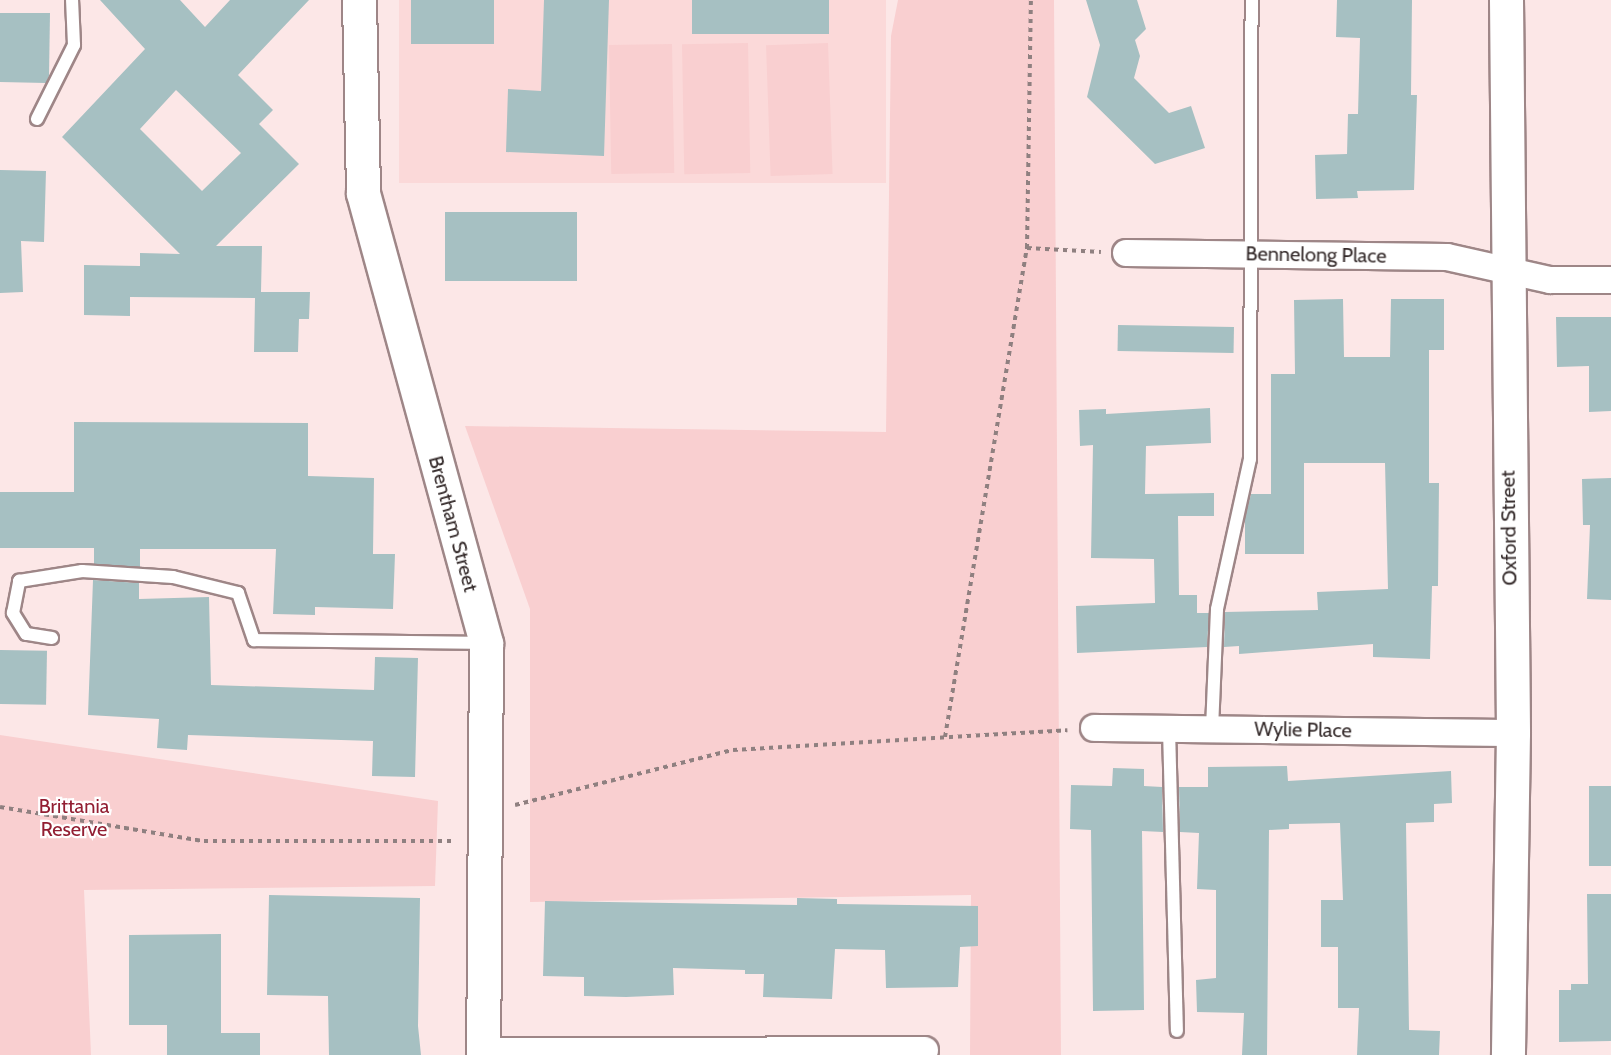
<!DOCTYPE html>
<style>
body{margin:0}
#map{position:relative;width:1611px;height:1055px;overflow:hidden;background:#fce7e7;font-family:Cabin,sans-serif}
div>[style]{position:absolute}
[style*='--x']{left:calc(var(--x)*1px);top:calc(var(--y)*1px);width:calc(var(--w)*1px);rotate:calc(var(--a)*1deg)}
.built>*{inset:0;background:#fbd9d9;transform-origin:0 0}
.green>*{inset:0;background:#f9cfd0;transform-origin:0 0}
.building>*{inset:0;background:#a6c0c2;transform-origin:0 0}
.path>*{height:4px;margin-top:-2px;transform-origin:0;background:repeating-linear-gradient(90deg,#8f8080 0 4.5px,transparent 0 9px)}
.roads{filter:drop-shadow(2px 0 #9e8687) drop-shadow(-2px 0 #9e8687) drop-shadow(0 2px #9e8687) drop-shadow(0 -2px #9e8687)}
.lane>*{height:12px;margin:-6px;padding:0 6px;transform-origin:6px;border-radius:6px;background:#fff}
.street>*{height:26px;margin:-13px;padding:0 13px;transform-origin:13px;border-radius:13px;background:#fff}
.secondary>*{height:33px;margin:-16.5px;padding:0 16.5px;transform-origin:16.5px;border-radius:16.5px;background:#fff}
.primary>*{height:33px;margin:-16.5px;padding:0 16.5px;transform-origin:16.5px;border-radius:16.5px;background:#fff}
span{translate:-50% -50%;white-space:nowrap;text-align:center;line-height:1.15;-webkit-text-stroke:4.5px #fff;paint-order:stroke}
.street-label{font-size:20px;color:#332929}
.park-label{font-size:20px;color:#921e32}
</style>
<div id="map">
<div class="built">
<div style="left:399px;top:0;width:487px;height:183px"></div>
</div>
<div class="green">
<div style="clip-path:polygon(898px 0,1054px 0,1061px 1055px,970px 1055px,971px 895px,530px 902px,530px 609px,465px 426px,886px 432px,891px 36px)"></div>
<div style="left:748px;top:43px;width:130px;height:66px;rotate:89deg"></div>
<div style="left:828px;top:43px;width:131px;height:62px;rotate:88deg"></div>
<div style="left:672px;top:44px;width:129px;height:63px;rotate:89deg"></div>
<div style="clip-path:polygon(0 735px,438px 801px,435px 886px,84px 890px,91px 1055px,0 1055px)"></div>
</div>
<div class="building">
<div style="clip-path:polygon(evenodd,100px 0,180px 0,205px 27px,230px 0,309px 0,238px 75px,273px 110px,259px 124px,299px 164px,216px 246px,262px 246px,261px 292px,310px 292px,309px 319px,299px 319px,298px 352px,254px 352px,255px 298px,130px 297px,130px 316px,84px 315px,84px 265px,140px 266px,140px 253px,180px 254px,62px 137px,145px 49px,100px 0,176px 90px,241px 153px,202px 191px,140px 129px,176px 90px)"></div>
<div style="left:411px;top:0;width:83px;height:44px"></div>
<div style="clip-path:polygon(544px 0,609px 0,604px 156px,506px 152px,508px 89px,541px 91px)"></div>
<div style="left:692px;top:0;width:137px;height:34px"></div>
<div style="clip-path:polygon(1086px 0,1137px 0,1146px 29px,1135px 40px,1140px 56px,1134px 78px,1169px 113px,1191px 106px,1205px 148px,1155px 164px,1087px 97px,1100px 45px)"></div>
<div style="clip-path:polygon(1337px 0,1412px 0,1411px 95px,1417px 95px,1414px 190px,1357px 191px,1358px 198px,1316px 199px,1315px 155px,1347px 154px,1348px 114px,1358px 114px,1360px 38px,1336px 37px)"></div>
<div style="clip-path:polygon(0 13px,50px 13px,49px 76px,46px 83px,0 82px)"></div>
<div style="clip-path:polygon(0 170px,46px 171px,44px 242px,21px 241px,23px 292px,0 293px)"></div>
<div style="left:445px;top:212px;width:132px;height:69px"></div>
<div style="clip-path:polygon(1343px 299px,1344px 357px,1390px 357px,1391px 299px,1444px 299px,1444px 350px,1429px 350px,1429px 483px,1439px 483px,1438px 586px,1432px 586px,1430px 659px,1373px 657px,1373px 644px,1239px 654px,1239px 646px,1224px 647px,1225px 612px,1318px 610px,1317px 592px,1388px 589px,1385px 463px,1304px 463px,1304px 554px,1245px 554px,1245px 518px,1251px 494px,1271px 494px,1271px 374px,1295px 374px,1294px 300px)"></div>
<div style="clip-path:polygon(1556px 317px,1611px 317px,1611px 411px,1589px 412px,1589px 366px,1557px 367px)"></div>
<div style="left:1118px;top:325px;width:116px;height:26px;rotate:1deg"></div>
<div style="clip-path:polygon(1210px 408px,1211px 443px,1146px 446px,1145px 494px,1214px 493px,1214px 516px,1178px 516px,1179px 595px,1197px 595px,1197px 613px,1209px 613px,1207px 647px,1077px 653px,1076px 606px,1155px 603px,1154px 559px,1091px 558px,1093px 445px,1080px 446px,1079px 410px,1106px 409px,1106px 414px)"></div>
<div style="clip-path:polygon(74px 422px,308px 423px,308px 476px,374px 478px,373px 554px,395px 554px,393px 609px,315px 607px,315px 615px,273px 614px,276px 549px,140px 549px,140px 567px,94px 564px,94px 548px,0 548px,0 492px,74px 492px)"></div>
<div style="clip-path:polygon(1611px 478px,1611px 600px,1587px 599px,1590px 525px,1583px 525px,1582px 479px)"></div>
<div style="clip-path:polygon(93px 580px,139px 583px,139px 599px,209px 597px,211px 685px,374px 690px,375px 657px,418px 658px,415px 777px,372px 776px,373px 741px,188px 735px,187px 750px,157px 748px,159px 719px,88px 715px)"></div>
<div style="left:0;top:650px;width:47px;height:54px;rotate:1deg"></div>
<div style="clip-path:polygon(1287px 766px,1288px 781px,1451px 771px,1452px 803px,1434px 804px,1434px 822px,1406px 823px,1409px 1030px,1440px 1031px,1439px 1055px,1357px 1055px,1359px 1008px,1338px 1008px,1338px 947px,1321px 947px,1321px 900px,1343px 900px,1340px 823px,1289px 824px,1289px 829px,1269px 830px,1267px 1055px,1242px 1055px,1244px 1013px,1197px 1012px,1196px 980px,1216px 978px,1216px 890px,1197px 889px,1199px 833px,1180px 832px,1179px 787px,1208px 787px,1208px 767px)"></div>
<div style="clip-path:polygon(1113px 768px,1144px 769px,1144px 786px,1162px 787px,1163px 832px,1142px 831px,1144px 1010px,1093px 1011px,1091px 830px,1070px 829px,1071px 785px,1112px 786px)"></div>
<div style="left:1589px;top:786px;width:22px;height:80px"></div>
<div style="clip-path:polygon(1587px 894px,1611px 894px,1611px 1041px,1559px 1042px,1559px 990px,1571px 990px,1571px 984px,1588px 984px)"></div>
<div style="clip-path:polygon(269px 895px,420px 898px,418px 1026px,421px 1055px,329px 1055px,328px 996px,267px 995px)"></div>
<div style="clip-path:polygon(797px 898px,837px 899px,837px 904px,978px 906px,978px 946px,960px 947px,958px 987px,886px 988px,885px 950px,835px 949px,832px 999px,763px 997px,764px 974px,745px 974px,745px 970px,673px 968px,674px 995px,626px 997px,584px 996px,584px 977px,543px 976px,545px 901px,797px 905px)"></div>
<div style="clip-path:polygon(221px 934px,221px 1033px,260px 1033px,260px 1055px,167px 1055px,167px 1025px,129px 1025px,129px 935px)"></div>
</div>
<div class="path">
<div style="--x:1027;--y:248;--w:74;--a:3.1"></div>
<div style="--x:945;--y:737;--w:496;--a:-80.5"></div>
<div style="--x:1027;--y:248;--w:248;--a:-89.1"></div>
<div style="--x:515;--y:805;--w:225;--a:-14.2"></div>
<div style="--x:733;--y:750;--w:335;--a:-3.4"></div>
<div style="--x:0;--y:807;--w:207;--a:9.5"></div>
<div style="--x:204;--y:841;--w:251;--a:0"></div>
</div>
<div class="roads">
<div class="lane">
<div style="--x:37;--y:119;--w:83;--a:-63.4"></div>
<div style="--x:74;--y:45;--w:45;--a:-92.5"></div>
<div style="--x:52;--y:638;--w:26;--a:-171"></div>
<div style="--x:26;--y:634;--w:25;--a:-122"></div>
<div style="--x:13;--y:613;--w:33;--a:-79"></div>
<div style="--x:19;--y:581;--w:64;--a:-9"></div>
<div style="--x:82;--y:571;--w:91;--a:3.8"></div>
<div style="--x:173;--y:577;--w:67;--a:13.8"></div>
<div style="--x:238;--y:593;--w:50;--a:71.2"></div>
<div style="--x:254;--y:640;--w:231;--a:0.7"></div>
<div style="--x:1169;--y:729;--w:302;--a:88.5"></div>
<div style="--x:1212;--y:729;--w:120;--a:-87.6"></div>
<div style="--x:1217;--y:609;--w:154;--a:-77.6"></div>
<div style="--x:1250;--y:459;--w:459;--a:-89.8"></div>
</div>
<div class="street">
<div style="--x:1126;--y:253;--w:321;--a:0.7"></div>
<div style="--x:1447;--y:257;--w:106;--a:12.6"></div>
<div style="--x:1550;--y:280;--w:61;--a:0"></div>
<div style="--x:1094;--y:728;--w:419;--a:0.7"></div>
<div style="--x:483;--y:1051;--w:442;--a:-0.1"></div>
</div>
<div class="secondary">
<div style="--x:359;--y:0;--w:193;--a:88.8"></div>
<div style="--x:363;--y:193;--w:467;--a:74.7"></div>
<div style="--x:486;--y:643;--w:412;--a:90.4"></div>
</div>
<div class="primary">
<div style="--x:1506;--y:0;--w:733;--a:89.45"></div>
<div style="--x:1513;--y:733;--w:322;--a:90.9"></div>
</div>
</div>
<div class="street-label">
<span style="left:1316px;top:255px;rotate:1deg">Bennelong Place</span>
<span style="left:453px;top:524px;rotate:75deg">Brentham Street</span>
<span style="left:1509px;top:528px;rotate:-91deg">Oxford Street</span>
<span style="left:1303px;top:730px;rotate:1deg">Wylie Place</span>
</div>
<div class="park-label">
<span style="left:74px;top:818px">Brittania<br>Reserve</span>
</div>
</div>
